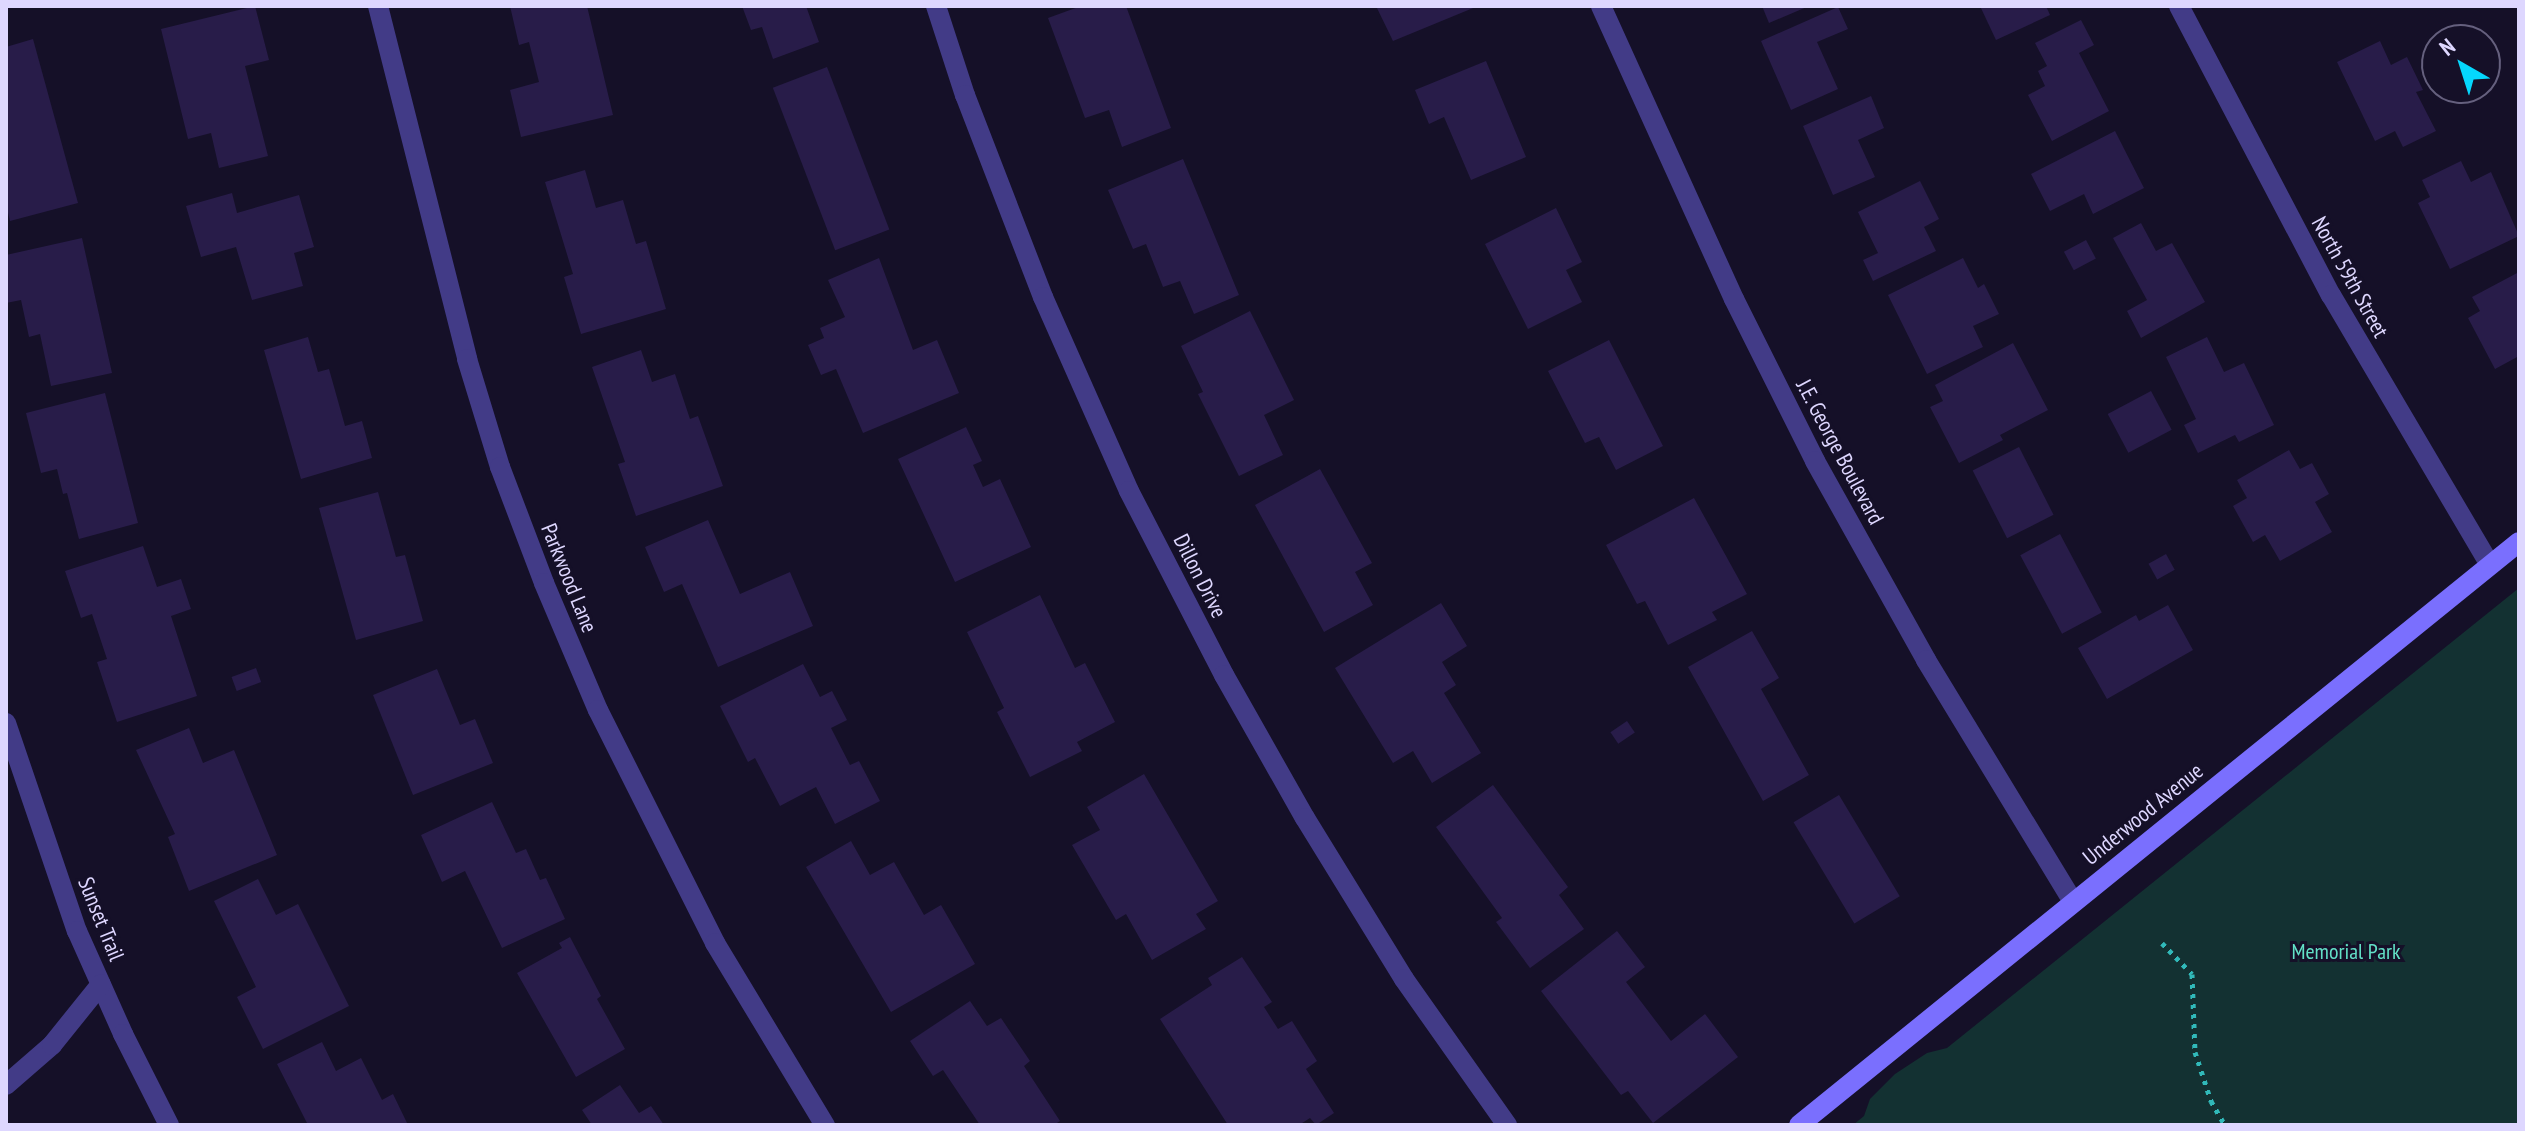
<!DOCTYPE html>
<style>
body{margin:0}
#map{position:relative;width:2525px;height:1131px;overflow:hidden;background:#151028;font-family:"PT Sans Narrow",sans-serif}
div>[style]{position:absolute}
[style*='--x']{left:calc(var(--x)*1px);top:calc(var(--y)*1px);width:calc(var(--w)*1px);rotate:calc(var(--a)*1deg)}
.green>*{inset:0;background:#133132}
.building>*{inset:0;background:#281c49;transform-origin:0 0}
.path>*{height:5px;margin-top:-2.5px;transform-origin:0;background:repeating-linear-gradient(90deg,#31b9b9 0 4px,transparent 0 10px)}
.street>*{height:20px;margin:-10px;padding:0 10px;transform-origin:10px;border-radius:10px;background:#423b87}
.secondary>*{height:20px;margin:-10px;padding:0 10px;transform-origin:10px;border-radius:10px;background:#7a6ffe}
span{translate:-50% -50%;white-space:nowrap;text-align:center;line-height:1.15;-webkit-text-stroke:6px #151028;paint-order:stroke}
.street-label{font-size:22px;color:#ded7ff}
.park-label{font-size:22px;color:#62e0c7}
.frame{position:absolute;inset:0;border:8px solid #ded7ff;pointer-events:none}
.north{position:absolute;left:2421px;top:24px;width:80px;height:80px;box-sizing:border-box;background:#151028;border:2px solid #65607e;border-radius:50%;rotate:321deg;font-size:22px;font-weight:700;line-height:32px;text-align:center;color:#ded7ff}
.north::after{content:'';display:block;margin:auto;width:28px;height:36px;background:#05d7fd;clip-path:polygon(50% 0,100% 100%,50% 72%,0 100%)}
</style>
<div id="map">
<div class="green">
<div style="clip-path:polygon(2519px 588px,2519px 1125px,1853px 1125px,1864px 1116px,1870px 1099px,1895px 1074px,1927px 1053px,1947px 1048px)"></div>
</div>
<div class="building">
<div style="clip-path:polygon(255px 6px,269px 60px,245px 66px,268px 156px,219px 168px,211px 133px,188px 139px,161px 29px)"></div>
<div style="clip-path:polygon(510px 6px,587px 6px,613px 115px,521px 137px,510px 90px,539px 82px,529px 42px,519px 45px)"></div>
<div style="clip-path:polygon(742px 6px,806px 6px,819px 42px,773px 59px,762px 27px,751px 30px)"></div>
<div style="clip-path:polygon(1081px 6px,1126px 6px,1171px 128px,1122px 147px,1109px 110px,1085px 118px,1048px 18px)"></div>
<div style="clip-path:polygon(1376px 6px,1478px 6px,1393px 41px)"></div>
<div style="clip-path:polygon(1762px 6px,1809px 6px,1769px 23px)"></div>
<div style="clip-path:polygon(1980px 6px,2046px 6px,2050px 15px,1996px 40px)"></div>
<div style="clip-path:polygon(1838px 7px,1848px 29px,1817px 42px,1838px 89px,1791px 110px,1761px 41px)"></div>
<div style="clip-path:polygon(2081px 20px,2094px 45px,2079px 53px,2109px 111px,2052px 141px,2028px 95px,2045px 86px,2038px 71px,2047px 66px,2035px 43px)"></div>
<div style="clip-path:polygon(33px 39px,78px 203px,10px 221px,6px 204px,6px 47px)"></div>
<div style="clip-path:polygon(2380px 41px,2391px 65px,2407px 57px,2423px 90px,2416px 92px,2436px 131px,2403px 147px,2395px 131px,2375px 141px,2337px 62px)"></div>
<div style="clip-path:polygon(1486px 61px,1526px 157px,1471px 180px,1444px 117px,1429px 124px,1415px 90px)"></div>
<div style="left:827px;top:67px;width:174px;height:58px;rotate:69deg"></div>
<div style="clip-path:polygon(1871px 96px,1884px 128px,1858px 140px,1875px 177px,1833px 195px,1803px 126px)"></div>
<div style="clip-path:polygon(2115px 131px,2144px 188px,2093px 214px,2084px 194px,2050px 211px,2031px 174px)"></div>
<div style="clip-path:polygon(1183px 159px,1239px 295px,1194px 314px,1180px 281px,1163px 287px,1146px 244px,1133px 249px,1108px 190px)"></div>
<div style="clip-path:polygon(2461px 161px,2471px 182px,2491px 172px,2519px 236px,2450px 269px,2418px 203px,2430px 197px,2422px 180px)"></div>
<div style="clip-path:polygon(585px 170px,596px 208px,623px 200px,636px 244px,646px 241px,666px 309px,581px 334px,564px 277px,573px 274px,545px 182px)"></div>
<div style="clip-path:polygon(1920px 181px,1939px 219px,1924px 227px,1936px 251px,1873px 281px,1863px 260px,1878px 253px,1858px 212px)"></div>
<div style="clip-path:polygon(232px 193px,237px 213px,299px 195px,314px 247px,294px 253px,303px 286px,252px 300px,236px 247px,201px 257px,186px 206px)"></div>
<div style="clip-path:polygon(1556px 208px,1582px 262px,1566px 270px,1582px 302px,1528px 329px,1485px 244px)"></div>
<div style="clip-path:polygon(2141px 223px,2156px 251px,2172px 243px,2205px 302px,2141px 338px,2127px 311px,2147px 300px,2113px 238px)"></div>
<div style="clip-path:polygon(82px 238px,112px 373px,51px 386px,40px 334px,29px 337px,21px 300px,6px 303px,6px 255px)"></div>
<div style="left:2086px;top:240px;width:21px;height:25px;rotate:62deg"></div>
<div style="clip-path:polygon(879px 258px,913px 350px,937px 340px,959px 393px,863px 433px,836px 369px,821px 375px,808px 345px,824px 338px,820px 328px,845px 317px,828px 280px)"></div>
<div style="clip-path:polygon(1963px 258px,1978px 288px,1984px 284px,1999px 314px,1973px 326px,1983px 347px,1927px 374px,1888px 295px)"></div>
<div style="clip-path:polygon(2519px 272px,2519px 356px,2495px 369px,2468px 318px,2480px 311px,2472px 297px)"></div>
<div style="clip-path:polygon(1250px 311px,1294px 400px,1264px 415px,1283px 455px,1239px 476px,1198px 394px,1203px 392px,1181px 346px)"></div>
<div style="clip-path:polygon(308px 337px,318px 372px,329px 369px,345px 426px,362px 421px,372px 458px,301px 479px,264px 350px)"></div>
<div style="clip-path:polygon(2207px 337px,2224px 372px,2244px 363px,2274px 425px,2239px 442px,2235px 435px,2198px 453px,2184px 425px,2196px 419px,2166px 357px)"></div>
<div style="clip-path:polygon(1609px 340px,1663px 446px,1616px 470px,1599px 437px,1585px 443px,1548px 371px)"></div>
<div style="clip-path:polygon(2013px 343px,2048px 410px,2000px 435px,2003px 440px,1959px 463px,1930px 407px,1943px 401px,1935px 385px)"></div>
<div style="clip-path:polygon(641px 350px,652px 382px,675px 374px,690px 419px,698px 416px,723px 486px,636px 516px,618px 464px,625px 462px,592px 367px)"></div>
<div style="left:2151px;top:391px;width:44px;height:49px;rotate:62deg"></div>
<div style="clip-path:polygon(105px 393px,138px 523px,79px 539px,67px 493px,63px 494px,57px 469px,41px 473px,26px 413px)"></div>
<div style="clip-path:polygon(966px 427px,982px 461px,973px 465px,983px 487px,1000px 479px,1031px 547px,955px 582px,898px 459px)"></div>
<div style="left:2019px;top:447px;width:76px;height:52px;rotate:63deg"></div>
<div style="clip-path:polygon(2289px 450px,2300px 469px,2312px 463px,2329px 494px,2315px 502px,2332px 532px,2280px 561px,2265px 535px,2253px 542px,2233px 506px,2247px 498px,2237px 480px)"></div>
<div style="clip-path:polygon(1320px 469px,1372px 563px,1355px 572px,1373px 605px,1324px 632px,1255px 505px)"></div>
<div style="clip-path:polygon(378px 492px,396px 557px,405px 555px,423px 621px,356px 640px,319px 508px)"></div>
<div style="clip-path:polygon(1694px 498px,1747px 594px,1712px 612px,1717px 620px,1668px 645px,1645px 601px,1637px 604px,1606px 545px)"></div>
<div style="clip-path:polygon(708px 520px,740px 594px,790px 572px,813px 626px,718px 667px,682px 584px,664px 592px,645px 547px)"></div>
<div style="left:2060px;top:534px;width:89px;height:45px;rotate:62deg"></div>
<div style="clip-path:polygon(143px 546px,157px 587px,181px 579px,191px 609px,171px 616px,197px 696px,117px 722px,97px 662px,107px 659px,92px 614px,81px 618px,65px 571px)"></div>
<div style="left:2166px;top:554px;width:18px;height:20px;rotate:61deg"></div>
<div style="clip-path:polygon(1040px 595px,1075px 668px,1085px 663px,1115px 722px,1077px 742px,1082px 751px,1030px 777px,997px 712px,1004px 708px,967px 632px)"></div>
<div style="clip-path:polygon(1441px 603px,1467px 646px,1442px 662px,1456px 685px,1444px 693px,1481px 753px,1432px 783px,1413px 751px,1393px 763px,1335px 668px)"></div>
<div style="clip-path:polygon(2168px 605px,2193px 650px,2107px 699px,2078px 648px,2136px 615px,2139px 621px)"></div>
<div style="clip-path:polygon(1752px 631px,1779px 678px,1761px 689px,1809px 775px,1763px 801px,1688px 667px)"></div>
<div style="clip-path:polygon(803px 664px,820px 697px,832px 691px,847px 720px,831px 728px,850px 765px,859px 761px,880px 801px,835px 824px,816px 787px,780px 806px,755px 758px,748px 762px,720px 706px)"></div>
<div style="left:256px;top:668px;width:15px;height:26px;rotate:70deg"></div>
<div style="clip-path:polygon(437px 669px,460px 725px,475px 719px,493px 763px,413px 795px,373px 695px)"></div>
<div style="left:1627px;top:721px;width:14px;height:20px;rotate:56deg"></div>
<div style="clip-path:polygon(189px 728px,203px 763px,234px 750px,277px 855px,189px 891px,168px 837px,175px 834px,136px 750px)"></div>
<div style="clip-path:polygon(1144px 774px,1218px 901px,1196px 914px,1206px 929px,1152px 960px,1126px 914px,1116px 920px,1072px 845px,1100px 830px,1087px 807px)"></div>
<div style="clip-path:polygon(1493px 785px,1568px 887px,1559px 895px,1584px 929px,1530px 968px,1496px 922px,1502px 918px,1436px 827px)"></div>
<div style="left:1839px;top:795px;width:118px;height:53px;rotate:59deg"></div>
<div style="clip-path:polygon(492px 802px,516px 853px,526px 849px,540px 880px,546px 878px,565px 919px,502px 948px,465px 871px,442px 882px,421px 835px)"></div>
<div style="clip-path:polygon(851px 841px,870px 875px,894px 862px,924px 915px,941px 905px,975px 964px,891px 1012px,806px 867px)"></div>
<div style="clip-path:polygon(258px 879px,276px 915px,298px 904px,349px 1006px,263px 1049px,237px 997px,256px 987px,214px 901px)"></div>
<div style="clip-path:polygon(1617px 931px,1645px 967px,1626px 982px,1671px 1041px,1705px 1014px,1738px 1057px,1653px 1123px,1628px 1091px,1621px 1095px,1541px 991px)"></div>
<div style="clip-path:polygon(570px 937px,601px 996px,597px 999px,625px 1049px,576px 1077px,517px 973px,562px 948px,559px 943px)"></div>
<div style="clip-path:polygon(1242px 957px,1272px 1002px,1264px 1007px,1278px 1029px,1292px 1021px,1317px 1061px,1306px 1069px,1334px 1113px,1316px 1125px,1310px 1118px,1299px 1125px,1228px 1125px,1160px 1019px,1212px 985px,1208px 978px)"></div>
<div style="clip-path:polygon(970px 1001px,987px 1026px,1001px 1018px,1030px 1061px,1024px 1066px,1060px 1121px,1054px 1125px,980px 1125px,943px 1070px,933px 1076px,910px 1041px)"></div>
<div style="clip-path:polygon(322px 1042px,336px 1071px,361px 1058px,382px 1100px,393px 1094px,408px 1125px,308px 1125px,277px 1064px)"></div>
<div style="clip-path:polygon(620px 1085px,639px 1113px,651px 1106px,664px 1125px,592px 1125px,582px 1110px)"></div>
</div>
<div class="path">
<div style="--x:2162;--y:943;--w:43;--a:45.9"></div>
<div style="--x:2192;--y:974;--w:78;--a:87.8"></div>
<div style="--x:2195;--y:1052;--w:52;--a:71.9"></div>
<div style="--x:2211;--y:1101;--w:28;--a:60"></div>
</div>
<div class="street">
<div style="--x:378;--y:6;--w:364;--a:75.8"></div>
<div style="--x:467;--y:359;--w:113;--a:73"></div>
<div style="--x:500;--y:467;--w:124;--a:69.2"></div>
<div style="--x:544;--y:583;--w:138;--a:67"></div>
<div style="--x:598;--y:710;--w:261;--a:63.3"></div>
<div style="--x:715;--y:943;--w:213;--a:58.9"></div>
<div style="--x:936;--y:6;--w:94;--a:72"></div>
<div style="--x:965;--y:95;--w:217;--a:68.9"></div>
<div style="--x:1043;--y:297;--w:212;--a:66.1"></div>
<div style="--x:1129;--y:491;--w:207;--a:62.7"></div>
<div style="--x:1224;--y:675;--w:164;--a:60.5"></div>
<div style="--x:1305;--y:818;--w:189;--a:58.4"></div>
<div style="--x:1404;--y:979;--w:179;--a:54.8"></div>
<div style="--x:1601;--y:6;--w:322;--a:65.6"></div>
<div style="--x:1734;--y:299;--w:181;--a:63.4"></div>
<div style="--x:1815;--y:461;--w:228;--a:60.8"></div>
<div style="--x:1926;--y:660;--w:283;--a:58.7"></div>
<div style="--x:2179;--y:6;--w:327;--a:62.3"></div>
<div style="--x:2331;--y:295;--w:313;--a:59.5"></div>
<div style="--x:6;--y:723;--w:220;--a:71.2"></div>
<div style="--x:77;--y:931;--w:113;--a:65.9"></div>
<div style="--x:123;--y:1034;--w:102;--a:63.2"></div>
<div style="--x:6;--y:1085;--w:61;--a:-41"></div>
<div style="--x:52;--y:1045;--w:78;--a:-51.2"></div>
</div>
<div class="secondary">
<div style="--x:1799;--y:1125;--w:926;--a:-39"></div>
</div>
<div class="street-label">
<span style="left:2350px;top:277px;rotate:61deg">North 59th Street</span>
<span style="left:1840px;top:452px;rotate:62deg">J.E. George Boulevard</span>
<span style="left:1200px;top:576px;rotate:63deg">Dillon Drive</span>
<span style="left:569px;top:578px;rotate:68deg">Parkwood Lane</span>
<span style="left:2143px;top:814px;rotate:-39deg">Underwood Avenue</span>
<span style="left:101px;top:919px;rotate:68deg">Sunset Trail</span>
</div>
<div class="park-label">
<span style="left:2346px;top:952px">Memorial Park</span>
</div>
<div class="frame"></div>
<div class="north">N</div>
</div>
